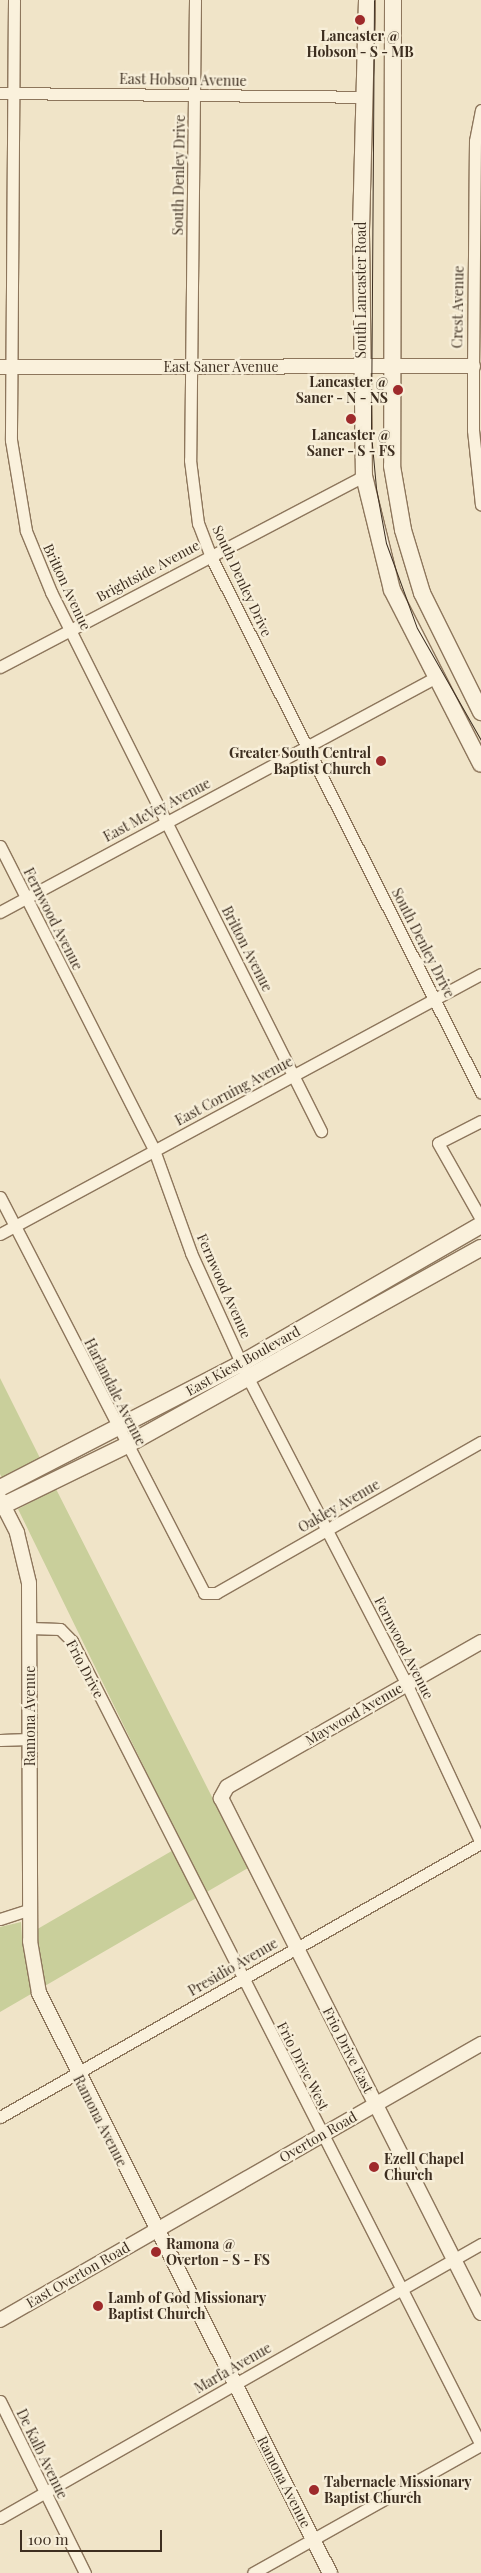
<!DOCTYPE html>
<style>
body{margin:0}
#map{position:relative;width:481px;height:2573px;overflow:hidden;background:#f0e4c8;font-family:"Playfair Display",serif}
div>[style]{position:absolute}
[style*='--x']{left:calc(var(--x)*1px);top:calc(var(--y)*1px);width:calc(var(--w)*1px);rotate:calc(var(--a)*1deg)}
.green>*{inset:0;background:#c9cf9b}
.roads{filter:drop-shadow(1px 0 #8d765c) drop-shadow(-1px 0 #8d765c) drop-shadow(0 1px #8d765c) drop-shadow(0 -1px #8d765c)}
.minor>*{height:11px;margin:-5.5px;padding:0 5.5px;transform-origin:5.5px;border-radius:5.5px;background:#faf1dc}
.tertiary>*{height:14px;margin:-7px;padding:0 7px;transform-origin:7px;border-radius:7px;background:#faf1dc}
.secondary>*{height:16px;margin:-8px;padding:0 8px;transform-origin:8px;border-radius:8px;background:#faf1dc}
.tram>*{height:1px;margin:-0.5px;padding:0 0.5px;transform-origin:0.5px;border-radius:0.5px;background:#3d2e20}
.dots>*{width:14px;height:14px;translate:-50% -50%;box-sizing:border-box;border:2px solid #f7eed8;border-radius:50%}
span{translate:-50% -50%;white-space:nowrap;text-align:center;line-height:1.15;-webkit-text-stroke:4.5px #f7eed8;paint-order:stroke}
.poi-label{font-size:14px;color:#3d2e20;font-weight:700}
.right{translate:-100% -50%;text-align:right}
.left{translate:0 -50%;text-align:left}
.street-label{font-size:14px;color:#3d2e20}
.scale{position:absolute;left:20px;top:2530px;width:142px;height:22px;box-sizing:border-box;border:2px solid #3d2e20;border-top:0;padding-left:6px;font-size:15px;line-height:18px;white-space:nowrap;color:#3d2e20;-webkit-text-stroke:4px #f7eed8;paint-order:stroke}
</style>
<div id="map">
<div class="green">
<div style="clip-path:polygon(0 1378px,41px 1460px,3px 1480px,0 1474px)"></div>
<div style="clip-path:polygon(56px 1489px,248px 1868px,0 2012px,0 1927px,21px 1922px,22px 1938px,182px 1845px,18px 1509px)"></div>
</div>
<div class="roads">
<div class="minor">
<div style="--x:14;--y:0;--w:440;--a:90.4"></div>
<div style="--x:11;--y:440;--w:92;--a:80.6"></div>
<div style="--x:26;--y:531;--w:66;--a:67.7"></div>
<div style="--x:51;--y:592;--w:603;--a:63.39"></div>
<div style="--x:195;--y:0;--w:460;--a:90.6"></div>
<div style="--x:190;--y:460;--w:64;--a:82.8"></div>
<div style="--x:198;--y:523;--w:34;--a:69"></div>
<div style="--x:210;--y:555;--w:602;--a:63.22"></div>
<div style="--x:0;--y:93;--w:366;--a:0.6"></div>
<div style="--x:481;--y:110;--w:32;--a:101"></div>
<div style="--x:475;--y:141;--w:225;--a:90.5"></div>
<div style="--x:473;--y:366;--w:64;--a:90"></div>
<div style="--x:473;--y:430;--w:75;--a:83.9"></div>
<div style="--x:0;--y:667;--w:411;--a:-27.7"></div>
<div style="--x:0;--y:846;--w:341;--a:63.1"></div>
<div style="--x:154;--y:1150;--w:109;--a:70.2"></div>
<div style="--x:191;--y:1253;--w:137;--a:65.5"></div>
<div style="--x:248;--y:1378;--w:346;--a:62.6"></div>
<div style="--x:407;--y:1685;--w:174;--a:64.9"></div>
<div style="--x:0;--y:912;--w:494;--a:-28.3"></div>
<div style="--x:481;--y:1121;--w:48;--a:152.9"></div>
<div style="--x:438;--y:1143;--w:87;--a:60.5"></div>
<div style="--x:0;--y:1197;--w:445;--a:62.7"></div>
<div style="--x:204;--y:1593;--w:12;--a:0"></div>
<div style="--x:216;--y:1593;--w:305;--a:-29.7"></div>
<div style="--x:0;--y:1234;--w:547;--a:-28.39"></div>
<div style="--x:30;--y:1628;--w:30;--a:2"></div>
<div style="--x:60;--y:1629;--w:17;--a:45"></div>
<div style="--x:72;--y:1641;--w:902;--a:63.04"></div>
<div style="--x:481;--y:2445;--w:261;--a:150.7"></div>
<div style="--x:0;--y:1740;--w:29;--a:-2"></div>
<div style="--x:0;--y:1919;--w:32;--a:-18"></div>
<div style="--x:0;--y:2117;--w:554;--a:-29.67"></div>
<div style="--x:0;--y:2401;--w:192;--a:63.7"></div>
<div style="--x:0;--y:2518;--w:554;--a:-29.67"></div>
</div>
<div class="tertiary">
<div style="--x:0;--y:367;--w:473;--a:-0.1"></div>
<div style="--x:0;--y:1499;--w:38;--a:63"></div>
<div style="--x:17;--y:1533;--w:51;--a:76.5"></div>
<div style="--x:29;--y:1583;--w:358;--a:89.8"></div>
<div style="--x:30;--y:1941;--w:53;--a:80.2"></div>
<div style="--x:39;--y:1993;--w:649;--a:63.36"></div>
<div style="--x:481;--y:1642;--w:292;--a:150.3"></div>
<div style="--x:227;--y:1787;--w:13;--a:119"></div>
<div style="--x:221;--y:1798;--w:577;--a:63.21"></div>
<div style="--x:0;--y:2320;--w:555;--a:-29.85"></div>
</div>
<div class="secondary">
<div style="--x:367;--y:0;--w:234;--a:91.5"></div>
<div style="--x:361;--y:234;--w:242;--a:89.3"></div>
<div style="--x:364;--y:476;--w:117;--a:76.2"></div>
<div style="--x:392;--y:590;--w:195;--a:62.9"></div>
<div style="--x:393;--y:0;--w:466;--a:90.1"></div>
<div style="--x:392;--y:466;--w:65;--a:80.2"></div>
<div style="--x:403;--y:530;--w:66;--a:73.2"></div>
<div style="--x:422;--y:593;--w:133;--a:63.6"></div>
<div style="--x:0;--y:1488;--w:272;--a:-27.3"></div>
<div style="--x:242;--y:1363;--w:276;--a:-30"></div>
<div style="--x:0;--y:1507;--w:139;--a:-26"></div>
<div style="--x:125;--y:1446;--w:407;--a:-29.1"></div>
</div>
</div>
<div class="tram">
<div style="--x:374;--y:0;--w:434;--a:90.4"></div>
<div style="--x:371;--y:434;--w:54;--a:84.7"></div>
<div style="--x:376;--y:488;--w:56;--a:79.7"></div>
<div style="--x:386;--y:543;--w:90;--a:70"></div>
<div style="--x:417;--y:628;--w:129;--a:60.3"></div>
</div>
<div class="dots">
<div style="left:360px;top:20px;background:#9e2a2b"></div>
<div style="left:398px;top:390px;background:#9e2a2b"></div>
<div style="left:351px;top:419px;background:#9e2a2b"></div>
<div style="left:381px;top:761px;background:#9e2a2b"></div>
<div style="left:374px;top:2167px;background:#9e2a2b"></div>
<div style="left:156px;top:2252px;background:#9e2a2b"></div>
<div style="left:98px;top:2306px;background:#9e2a2b"></div>
<div style="left:314px;top:2490px;background:#9e2a2b"></div>
</div>
<div class="poi-label">
<span style="left:360px;top:44px">Lancaster @<br>Hobson - S - MB</span>
<span class="right" style="left:388px;top:390px">Lancaster @<br>Saner - N - NS</span>
<span style="left:351px;top:443px">Lancaster @<br>Saner - S - FS</span>
<span class="right" style="left:371px;top:761px">Greater South Central<br>Baptist Church</span>
<span class="left" style="left:384px;top:2167px">Ezell Chapel<br>Church</span>
<span class="left" style="left:166px;top:2252px">Ramona @<br>Overton - S - FS</span>
<span class="left" style="left:108px;top:2306px">Lamb of God Missionary<br>Baptist Church</span>
<span class="left" style="left:324px;top:2490px">Tabernacle Missionary<br>Baptist Church</span>
</div>
<div class="street-label">
<span style="left:183px;top:80px;rotate:1deg">East Hobson Avenue</span>
<span style="left:179px;top:175px;rotate:-89deg">South Denley Drive</span>
<span style="left:361px;top:290px;rotate:-90deg">South Lancaster Road</span>
<span style="left:458px;top:307px;rotate:-89deg">Crest Avenue</span>
<span style="left:221px;top:367px">East Saner Avenue</span>
<span style="left:148px;top:571px;rotate:-28deg">Brightside Avenue</span>
<span style="left:242px;top:581px;rotate:65deg">South Denley Drive</span>
<span style="left:67px;top:587px;rotate:65deg">Britton Avenue</span>
<span style="left:157px;top:810px;rotate:-28deg">East McVey Avenue</span>
<span style="left:53px;top:919px;rotate:63deg">Fernwood Avenue</span>
<span style="left:423px;top:943px;rotate:63deg">South Denley Drive</span>
<span style="left:247px;top:949px;rotate:63deg">Britton Avenue</span>
<span style="left:234px;top:1091px;rotate:-28deg">East Corning Avenue</span>
<span style="left:224px;top:1286px;rotate:66deg">Fernwood Avenue</span>
<span style="left:243px;top:1361px;rotate:-29deg">East Kiest Boulevard</span>
<span style="left:115px;top:1392px;rotate:63deg">Harlandale Avenue</span>
<span style="left:339px;top:1506px;rotate:-30deg">Oakley Avenue</span>
<span style="left:404px;top:1648px;rotate:63deg">Fernwood Avenue</span>
<span style="left:85px;top:1669px;rotate:62deg">Frio Drive</span>
<span style="left:354px;top:1714px;rotate:-30deg">Maywood Avenue</span>
<span style="left:30px;top:1716px;rotate:-90deg">Ramona Avenue</span>
<span style="left:233px;top:1967px;rotate:-30deg">Presidio Avenue</span>
<span style="left:348px;top:2050px;rotate:63deg">Frio Drive East</span>
<span style="left:303px;top:2066px;rotate:63deg">Frio Drive West</span>
<span style="left:100px;top:2121px;rotate:63deg">Ramona Avenue</span>
<span style="left:318px;top:2137px;rotate:-30deg">Overton Road</span>
<span style="left:78px;top:2275px;rotate:-30deg">East Overton Road</span>
<span style="left:233px;top:2368px;rotate:-30deg">Marfa Avenue</span>
<span style="left:42px;top:2454px;rotate:64deg">De Kalb Avenue</span>
<span style="left:284px;top:2482px;rotate:63deg">Ramona Avenue</span>
</div>
<div class="scale">100 m</div>
</div>
